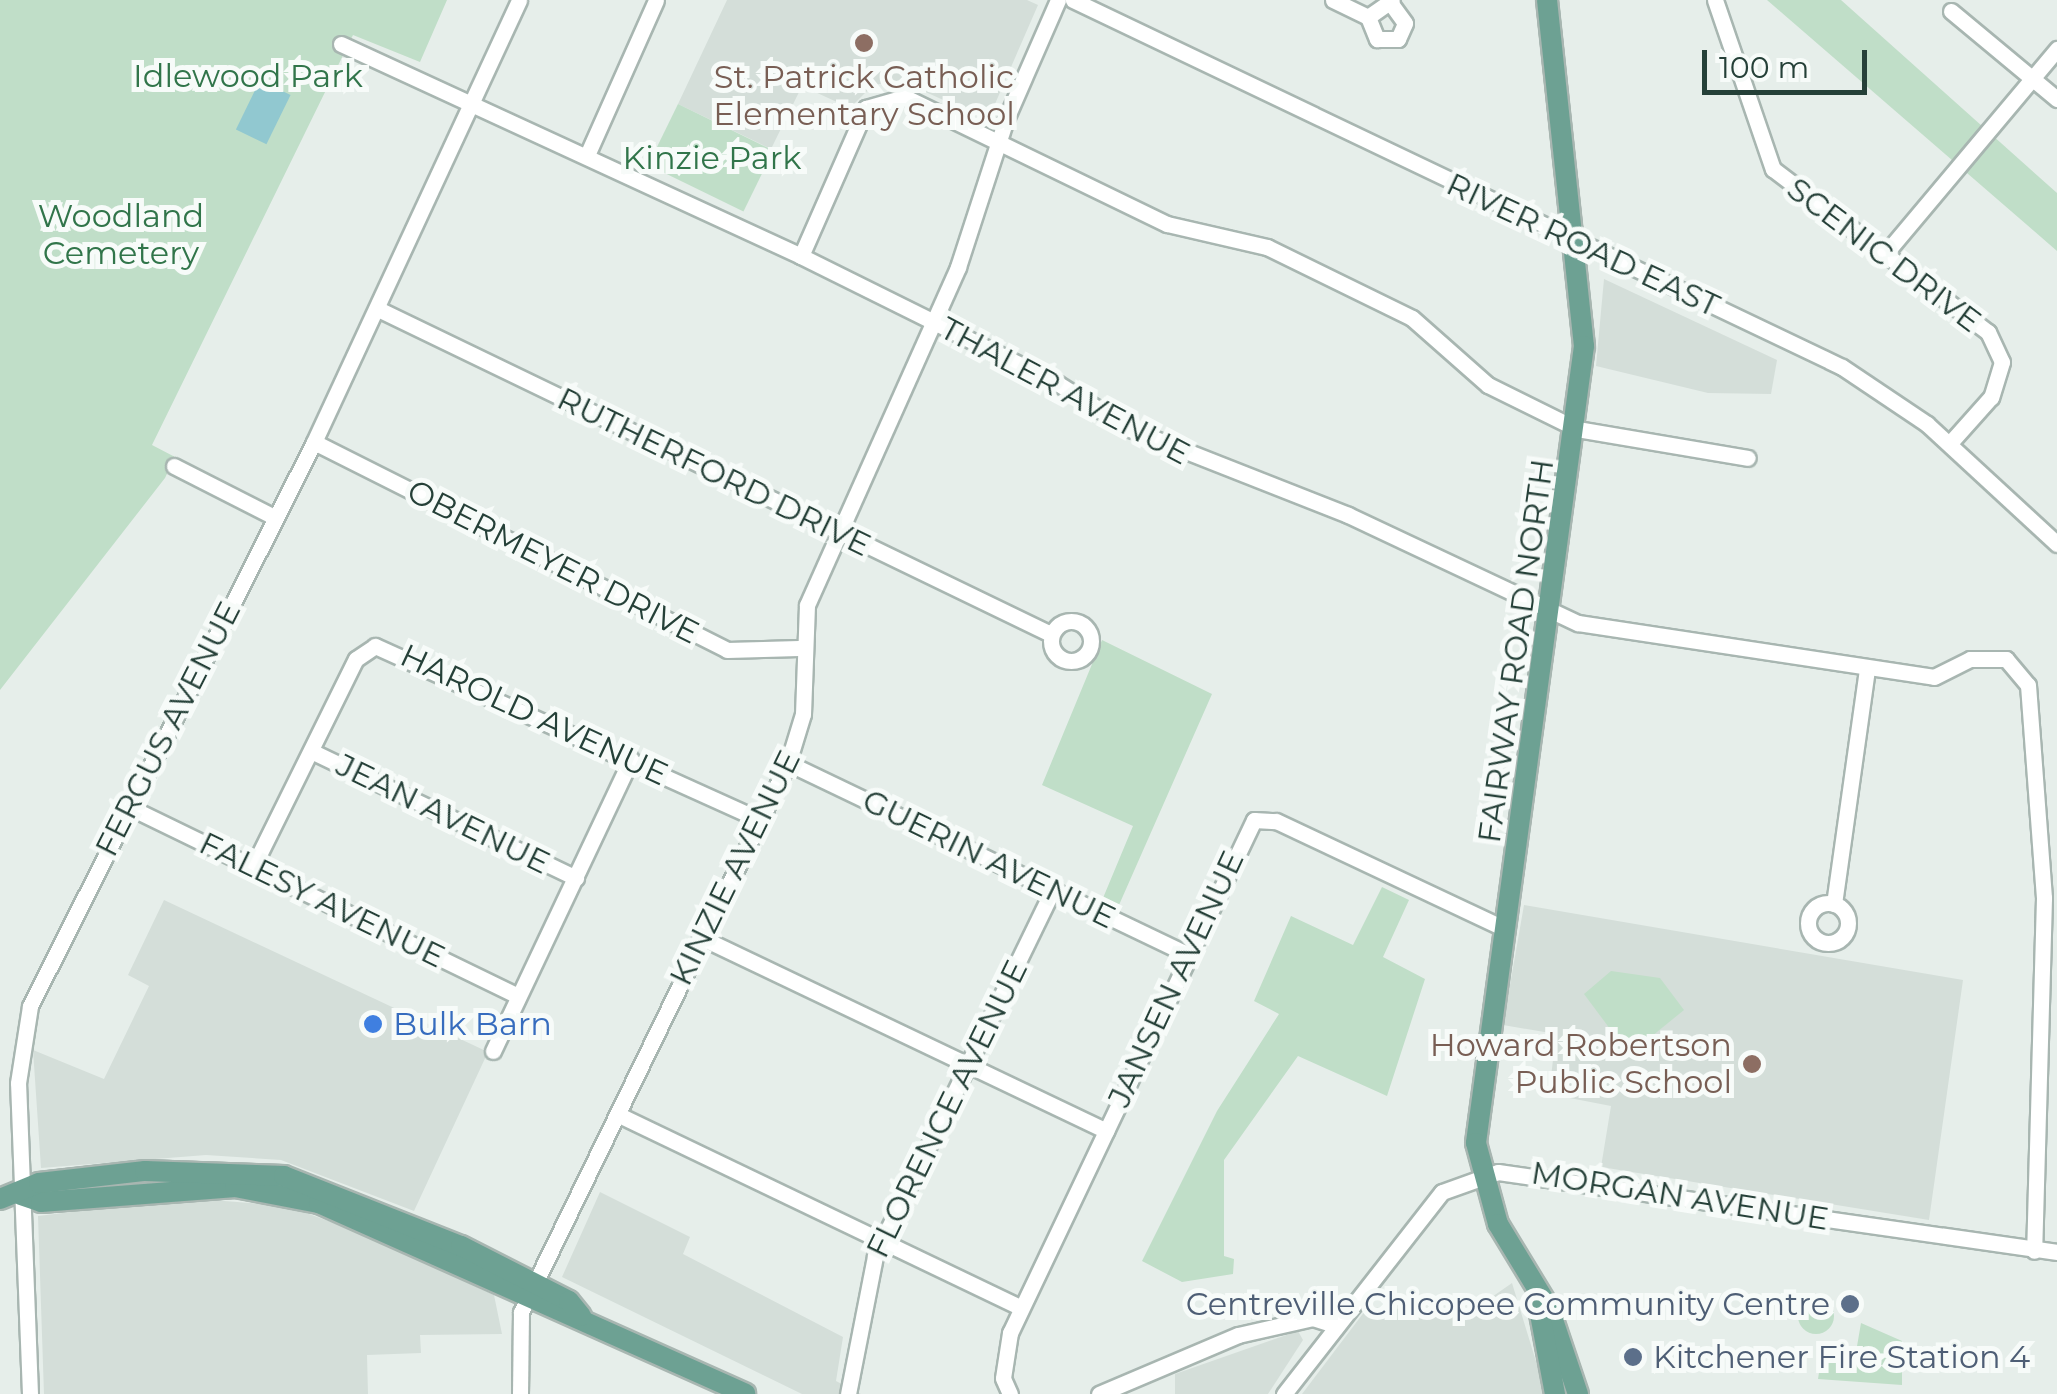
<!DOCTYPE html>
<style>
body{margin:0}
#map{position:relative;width:2057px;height:1394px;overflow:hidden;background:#e6eeea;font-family:Montserrat,sans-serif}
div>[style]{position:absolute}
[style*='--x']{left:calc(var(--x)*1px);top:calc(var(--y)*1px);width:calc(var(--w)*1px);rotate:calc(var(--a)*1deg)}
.built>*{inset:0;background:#d4ded9}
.green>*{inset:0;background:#c0dec8;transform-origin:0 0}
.round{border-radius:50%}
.water>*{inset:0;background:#91c8d0;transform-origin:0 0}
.roads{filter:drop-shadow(2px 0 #a8b6b1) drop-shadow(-2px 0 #a8b6b1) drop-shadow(0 2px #a8b6b1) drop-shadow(0 -2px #a8b6b1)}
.minor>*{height:15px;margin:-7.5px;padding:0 7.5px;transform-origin:7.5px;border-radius:7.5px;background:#fff}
.minor>.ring{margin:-7.5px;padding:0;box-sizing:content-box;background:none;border:15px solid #fff;border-radius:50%}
.major>*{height:20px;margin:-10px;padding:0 10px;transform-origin:10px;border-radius:10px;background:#6da193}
.dots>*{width:28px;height:28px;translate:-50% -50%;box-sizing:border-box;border:5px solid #f7fbf9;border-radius:50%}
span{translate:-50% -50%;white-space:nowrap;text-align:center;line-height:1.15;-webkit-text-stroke:10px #f7fbf9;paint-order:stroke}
.park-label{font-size:32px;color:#31754a}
.education-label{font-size:32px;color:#785e54}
.right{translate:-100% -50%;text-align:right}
.street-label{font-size:32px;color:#254038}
.shop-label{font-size:32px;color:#366cbe}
.left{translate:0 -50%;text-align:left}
.service-label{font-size:32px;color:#4e5e75}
.scale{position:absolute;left:1702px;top:50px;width:165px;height:45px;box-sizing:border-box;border:5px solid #254038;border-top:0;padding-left:12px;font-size:30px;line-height:35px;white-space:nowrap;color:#254038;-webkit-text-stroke:8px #f7fbf9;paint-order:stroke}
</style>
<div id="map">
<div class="built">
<div style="clip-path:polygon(727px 0,1027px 0,1038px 5px,988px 120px,901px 81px,873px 85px,850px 108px,802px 86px,771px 149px,678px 104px)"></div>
<div style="clip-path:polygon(1604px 279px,1777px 360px,1771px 394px,1708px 393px,1596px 366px)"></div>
<div style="clip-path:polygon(164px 900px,488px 1052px,414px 1211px,281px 1160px,206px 1155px,41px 1168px,33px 1050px,104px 1079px,149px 986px,128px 975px)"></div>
<div style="clip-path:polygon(1524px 905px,1963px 980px,1929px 1220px,1601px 1167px,1611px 1106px,1549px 1094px,1556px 1034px,1503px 1025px)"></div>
<div style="clip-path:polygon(600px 1192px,690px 1237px,683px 1254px,843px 1337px,836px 1381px,861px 1394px,802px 1394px,562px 1277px)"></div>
<div style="clip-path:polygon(187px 1198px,287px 1206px,356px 1231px,494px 1295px,502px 1334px,420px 1335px,421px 1353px,367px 1355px,368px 1394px,44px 1394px,38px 1216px)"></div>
<div style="clip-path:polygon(1512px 1283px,1546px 1394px,1302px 1394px,1368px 1307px,1469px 1313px)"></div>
<div style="clip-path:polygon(1298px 1331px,1303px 1340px,1268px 1394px,1175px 1394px,1175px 1374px)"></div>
</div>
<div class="green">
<div style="clip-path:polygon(0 0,447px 0,420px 62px,353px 35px,152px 445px,175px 457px,165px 478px,0 690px)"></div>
<div style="clip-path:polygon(1767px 0,1841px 0,2057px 193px,2057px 251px)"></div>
<div style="left:678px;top:104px;width:106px;height:68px;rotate:26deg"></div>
<div style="clip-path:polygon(1102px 640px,1212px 694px,1119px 905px,1103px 898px,1133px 826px,1042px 785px)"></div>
<div style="clip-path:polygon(1382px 887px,1409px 900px,1383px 957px,1425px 979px,1387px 1096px,1298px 1056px,1224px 1160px,1224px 1256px,1234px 1259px,1233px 1274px,1182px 1282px,1142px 1261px,1217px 1111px,1279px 1014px,1254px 1001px,1291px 916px,1353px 945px)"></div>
<div style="clip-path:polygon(1611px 971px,1660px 978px,1684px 1010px,1641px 1045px,1619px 1041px,1584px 994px)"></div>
<div class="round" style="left:1798px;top:1298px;width:36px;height:36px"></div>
<div style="clip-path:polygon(1861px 1323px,1902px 1341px,1902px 1385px,1818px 1379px,1823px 1347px,1856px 1352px)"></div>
</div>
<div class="water">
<div style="left:260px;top:80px;width:34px;height:55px;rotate:26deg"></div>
</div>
<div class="roads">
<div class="minor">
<div style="--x:1073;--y:0;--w:852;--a:25.51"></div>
<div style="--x:1842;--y:367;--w:102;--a:33.8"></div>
<div style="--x:1927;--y:424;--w:177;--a:42.7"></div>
<div style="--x:1333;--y:0;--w:39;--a:26"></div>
<div style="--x:1368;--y:17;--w:29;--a:-35"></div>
<div style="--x:1715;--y:0;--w:179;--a:71.1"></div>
<div style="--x:1773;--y:169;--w:270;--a:37.2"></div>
<div style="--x:1988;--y:332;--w:33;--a:65"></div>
<div style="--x:2002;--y:362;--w:37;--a:107"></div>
<div style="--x:1991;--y:397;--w:62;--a:131.7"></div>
<div style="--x:1951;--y:11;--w:138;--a:39.7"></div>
<div style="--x:1368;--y:17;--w:24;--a:68"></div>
<div style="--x:1377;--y:39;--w:21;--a:0"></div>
<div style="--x:1398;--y:39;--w:17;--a:-66"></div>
<div style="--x:1405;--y:23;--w:24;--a:-126"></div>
<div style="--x:341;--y:44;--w:507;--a:24.74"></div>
<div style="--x:801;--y:256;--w:286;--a:26.4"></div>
<div style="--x:1057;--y:383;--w:86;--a:32.2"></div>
<div style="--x:1130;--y:429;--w:234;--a:21.5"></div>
<div style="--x:1348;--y:515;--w:254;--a:25.2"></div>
<div style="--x:1578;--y:623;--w:360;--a:8.6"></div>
<div style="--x:1934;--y:677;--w:40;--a:-26.6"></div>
<div style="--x:1970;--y:659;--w:36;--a:0"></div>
<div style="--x:2006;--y:659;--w:34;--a:50"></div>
<div style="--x:2028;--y:685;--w:214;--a:85.7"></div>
<div style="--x:2044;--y:898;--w:353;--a:91.6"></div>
<div style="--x:588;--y:153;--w:167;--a:-66"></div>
<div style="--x:1885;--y:254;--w:268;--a:-50"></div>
<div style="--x:801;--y:256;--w:162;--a:-66.3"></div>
<div style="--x:866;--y:108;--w:41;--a:-15.8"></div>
<div style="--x:905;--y:97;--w:291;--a:25.9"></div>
<div style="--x:1167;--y:224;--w:103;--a:13"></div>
<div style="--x:1267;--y:247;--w:161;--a:26.1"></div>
<div style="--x:1412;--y:318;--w:101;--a:41.4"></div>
<div style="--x:1488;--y:385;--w:99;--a:26.3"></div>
<div style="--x:1577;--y:429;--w:173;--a:9.6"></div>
<div style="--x:378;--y:309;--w:747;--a:25.78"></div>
<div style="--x:314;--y:442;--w:462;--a:26.7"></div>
<div style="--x:727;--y:650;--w:72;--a:-1.6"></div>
<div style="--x:174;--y:466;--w:114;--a:27"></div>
<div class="ring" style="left:1051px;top:621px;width:25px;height:25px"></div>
<div style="--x:311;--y:751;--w:294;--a:25.6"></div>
<div style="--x:788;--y:763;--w:445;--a:25.6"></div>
<div style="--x:127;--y:806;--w:433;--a:25.9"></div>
<div style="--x:253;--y:867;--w:232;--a:-63.7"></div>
<div style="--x:356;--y:659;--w:23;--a:-34"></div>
<div style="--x:375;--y:646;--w:422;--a:24.3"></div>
<div class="ring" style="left:1808px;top:903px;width:25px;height:25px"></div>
<div style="--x:1834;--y:904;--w:238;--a:-82"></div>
<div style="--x:700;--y:937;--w:450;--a:25.5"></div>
<div style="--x:493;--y:1051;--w:323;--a:-64.7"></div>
<div style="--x:619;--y:1115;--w:446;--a:25.6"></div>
<div style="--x:30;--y:1394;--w:311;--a:-92.2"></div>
<div style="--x:18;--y:1083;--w:78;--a:-81.1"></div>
<div style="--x:30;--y:1006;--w:631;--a:-63.27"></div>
<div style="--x:314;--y:442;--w:487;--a:-65.1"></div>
<div style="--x:520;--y:1394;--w:82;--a:-89.3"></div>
<div style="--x:521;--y:1312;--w:610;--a:-64.06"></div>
<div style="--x:788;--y:763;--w:51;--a:-73"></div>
<div style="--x:803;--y:714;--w:109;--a:-87.9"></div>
<div style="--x:807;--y:605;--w:370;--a:-65.9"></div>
<div style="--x:958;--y:267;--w:156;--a:-72"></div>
<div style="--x:1006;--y:119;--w:130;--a:-66.4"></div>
<div style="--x:848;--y:1394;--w:141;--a:-78.9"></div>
<div style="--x:875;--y:1256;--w:408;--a:-64.1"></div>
<div style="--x:1010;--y:1394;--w:17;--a:-114"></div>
<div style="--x:1003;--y:1378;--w:46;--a:-81.2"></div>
<div style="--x:1010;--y:1333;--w:568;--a:-64.56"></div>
<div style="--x:1254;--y:820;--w:22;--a:3"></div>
<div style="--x:1276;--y:821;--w:254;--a:25.2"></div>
<div style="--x:1099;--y:1394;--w:151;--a:-23"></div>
<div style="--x:1238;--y:1335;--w:77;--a:-12.8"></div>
<div style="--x:1313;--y:1318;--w:23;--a:18"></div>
<div style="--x:1284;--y:1394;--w:256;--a:-52"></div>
<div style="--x:1442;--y:1192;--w:59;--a:-19.7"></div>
<div style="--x:1498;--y:1172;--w:565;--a:8.14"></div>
</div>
<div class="major">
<div style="--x:1547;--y:0;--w:348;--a:83.9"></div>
<div style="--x:1584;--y:346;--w:804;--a:97.72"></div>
<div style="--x:1476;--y:1143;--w:84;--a:74.8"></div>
<div style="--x:1498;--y:1224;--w:98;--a:58.7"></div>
<div style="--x:1549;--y:1308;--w:91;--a:71.4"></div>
<div style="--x:21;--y:1195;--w:21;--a:19"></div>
<div style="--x:41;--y:1202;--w:195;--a:-4.4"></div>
<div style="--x:235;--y:1187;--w:86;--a:10.8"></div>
<div style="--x:319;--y:1203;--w:467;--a:24.1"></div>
<div style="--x:0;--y:1199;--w:42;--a:-22.3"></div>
<div style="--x:39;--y:1183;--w:107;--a:-6.5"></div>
<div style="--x:145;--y:1171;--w:139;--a:2.1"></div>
<div style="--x:284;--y:1176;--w:190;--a:21.6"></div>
<div style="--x:461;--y:1246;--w:121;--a:27"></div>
<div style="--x:569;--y:1301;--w:19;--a:51"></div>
<div style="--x:1537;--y:1298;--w:98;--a:79.4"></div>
</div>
</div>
<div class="dots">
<div style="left:864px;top:43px;background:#8d6e63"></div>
<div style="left:373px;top:1024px;background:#3f7fe0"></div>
<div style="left:1752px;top:1064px;background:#8d6e63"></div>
<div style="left:1850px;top:1304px;background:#5c6f8a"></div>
<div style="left:1633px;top:1357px;background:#5c6f8a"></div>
</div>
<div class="park-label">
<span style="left:248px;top:76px">Idlewood Park</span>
<span style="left:712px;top:158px">Kinzie Park</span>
<span style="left:121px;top:235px">Woodland<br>Cemetery</span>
</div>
<div class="education-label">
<span style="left:864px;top:96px">St. Patrick Catholic<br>Elementary School</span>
<span class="right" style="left:1732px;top:1064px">Howard Robertson<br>Public School</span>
</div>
<div class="street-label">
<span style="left:1583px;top:245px;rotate:25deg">RIVER ROAD EAST</span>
<span style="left:1884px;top:255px;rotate:37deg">SCENIC DRIVE</span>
<span style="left:1065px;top:391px;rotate:28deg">THALER AVENUE</span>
<span style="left:714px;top:472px;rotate:26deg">RUTHERFORD DRIVE</span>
<span style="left:553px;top:562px;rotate:27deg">OBERMEYER DRIVE</span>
<span style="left:1516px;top:651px;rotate:-82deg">FAIRWAY ROAD NORTH</span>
<span style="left:534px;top:715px;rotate:25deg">HAROLD AVENUE</span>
<span style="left:168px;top:729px;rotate:-63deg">FERGUS AVENUE</span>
<span style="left:443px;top:814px;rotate:26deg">JEAN AVENUE</span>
<span style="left:989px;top:859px;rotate:26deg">GUERIN AVENUE</span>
<span style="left:735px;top:868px;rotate:-64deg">KINZIE AVENUE</span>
<span style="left:322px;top:900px;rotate:26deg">FALESY AVENUE</span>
<span style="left:1176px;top:979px;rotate:-65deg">JANSEN AVENUE</span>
<span style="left:947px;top:1109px;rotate:-64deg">FLORENCE AVENUE</span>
<span style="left:1680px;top:1196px;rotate:9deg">MORGAN AVENUE</span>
</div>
<div class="shop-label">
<span class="left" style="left:393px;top:1024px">Bulk Barn</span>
</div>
<div class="service-label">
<span class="right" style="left:1830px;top:1304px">Centreville Chicopee Community Centre</span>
<span class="left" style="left:1653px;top:1357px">Kitchener Fire Station 4</span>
</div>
<div class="scale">100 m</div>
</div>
